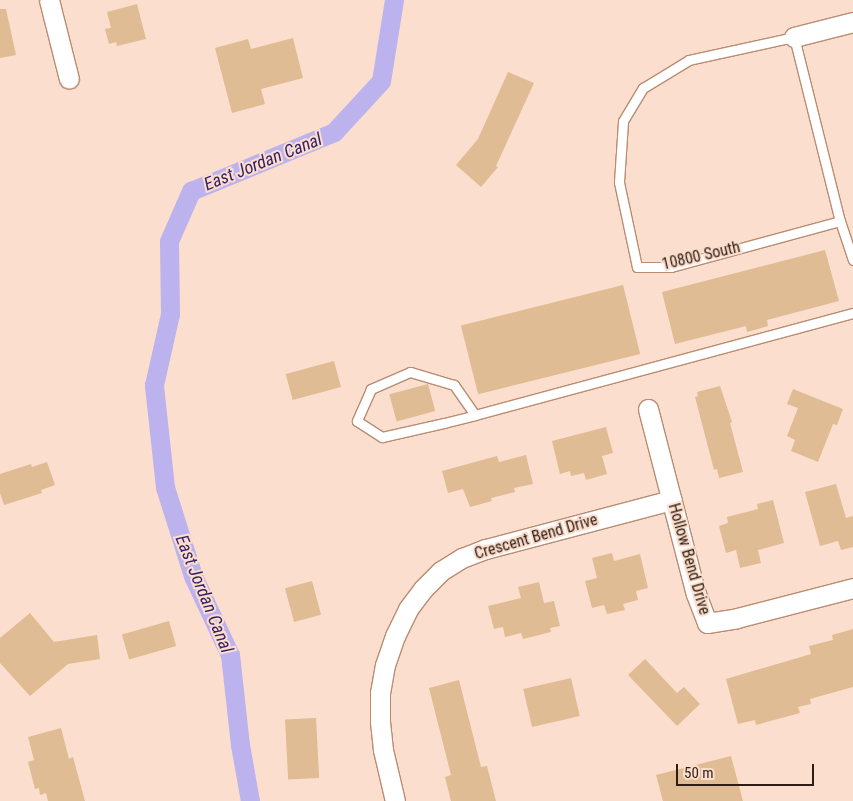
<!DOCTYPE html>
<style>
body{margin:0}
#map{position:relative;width:853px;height:801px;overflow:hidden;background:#fbdecd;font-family:"Roboto Condensed",sans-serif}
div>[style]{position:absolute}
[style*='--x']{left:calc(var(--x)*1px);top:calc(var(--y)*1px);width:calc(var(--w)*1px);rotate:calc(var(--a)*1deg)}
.canal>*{height:19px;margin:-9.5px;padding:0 9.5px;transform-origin:9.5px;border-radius:9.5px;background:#bcb2ee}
.building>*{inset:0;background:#dfbc94;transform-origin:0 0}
.roads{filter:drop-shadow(1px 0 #b98c72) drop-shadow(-1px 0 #b98c72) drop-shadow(0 1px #b98c72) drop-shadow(0 -1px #b98c72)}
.service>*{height:9px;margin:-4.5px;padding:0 4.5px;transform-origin:4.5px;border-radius:4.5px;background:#fff}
.minor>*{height:19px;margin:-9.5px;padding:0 9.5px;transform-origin:9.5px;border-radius:9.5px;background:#fff}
span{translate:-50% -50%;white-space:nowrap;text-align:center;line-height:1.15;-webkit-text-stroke:4px #fbdecd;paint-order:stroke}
.street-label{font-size:16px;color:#2f1d13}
.water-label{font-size:18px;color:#331f64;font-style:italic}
.scale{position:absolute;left:676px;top:764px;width:138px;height:22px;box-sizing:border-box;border:2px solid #2f1d13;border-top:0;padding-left:6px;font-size:15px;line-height:18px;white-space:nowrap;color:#2f1d13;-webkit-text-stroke:4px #fbdecd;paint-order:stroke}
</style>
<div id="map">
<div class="canal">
<div style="--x:250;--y:801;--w:57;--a:-100.1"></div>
<div style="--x:240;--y:745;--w:91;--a:-96.3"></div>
<div style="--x:230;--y:655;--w:87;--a:-115.1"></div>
<div style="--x:193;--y:576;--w:93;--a:-107.5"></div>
<div style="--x:165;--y:487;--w:103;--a:-96.2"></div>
<div style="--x:154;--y:385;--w:73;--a:-77.3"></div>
<div style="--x:170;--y:314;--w:73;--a:-90.8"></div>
<div style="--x:169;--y:241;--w:55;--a:-66.3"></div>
<div style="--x:191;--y:191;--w:155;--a:-22.4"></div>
<div style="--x:334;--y:132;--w:69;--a:-47.3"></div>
<div style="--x:381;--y:81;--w:82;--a:-80.9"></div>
</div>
<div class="building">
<div style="clip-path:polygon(137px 4px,146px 39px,117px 46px,116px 42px,109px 44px,105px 29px,111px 28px,107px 12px)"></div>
<div style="clip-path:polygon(0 9px,6px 9px,16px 55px,0 58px)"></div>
<div style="clip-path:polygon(293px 38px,303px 78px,261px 89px,265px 104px,232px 113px,215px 48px,248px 39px,251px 49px)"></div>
<div style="clip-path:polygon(508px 72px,534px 83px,496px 166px,498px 167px,481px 187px,456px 165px,478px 139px)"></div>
<div style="clip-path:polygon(825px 250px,839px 301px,767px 320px,768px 326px,747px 332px,746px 326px,675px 344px,662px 292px)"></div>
<div style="left:623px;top:285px;width:71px;height:167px;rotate:76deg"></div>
<div style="left:334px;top:361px;width:27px;height:50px;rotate:75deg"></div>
<div style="left:428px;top:384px;width:28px;height:40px;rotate:75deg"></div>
<div style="clip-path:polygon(720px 386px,732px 422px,730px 423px,743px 472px,719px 478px,717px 469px,714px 470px,695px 397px,698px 396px,697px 392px)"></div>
<div style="clip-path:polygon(793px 389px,843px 409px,837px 425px,833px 424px,818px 462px,791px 451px,795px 440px,787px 436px,798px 408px,787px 404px)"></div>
<div style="clip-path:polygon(606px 427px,613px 453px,602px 456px,607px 474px,586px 480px,584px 473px,571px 476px,570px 471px,560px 474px,552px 441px)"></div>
<div style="clip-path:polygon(526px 455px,533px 484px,514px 488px,515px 492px,491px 498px,492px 501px,470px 507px,463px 489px,448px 493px,442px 471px,497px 456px,499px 462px)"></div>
<div style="clip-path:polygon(47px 462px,55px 485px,41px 490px,42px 493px,4px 505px,0 493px,0 474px,31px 464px,32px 467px)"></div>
<div style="clip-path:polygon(836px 484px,846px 518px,853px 516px,853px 547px,841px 550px,838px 541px,820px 546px,805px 492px)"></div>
<div style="clip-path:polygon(773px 500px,784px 543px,758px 550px,761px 563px,740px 568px,736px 550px,726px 553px,719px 526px,728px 523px,727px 517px,758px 509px,757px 504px)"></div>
<div style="clip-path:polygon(612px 553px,614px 561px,640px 554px,648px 588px,636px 591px,638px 600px,623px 604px,625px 610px,607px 614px,604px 605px,592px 608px,585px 581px,597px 578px,592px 558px)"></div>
<div style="left:312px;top:581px;width:35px;height:28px;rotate:75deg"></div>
<div style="clip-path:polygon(539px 582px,544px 603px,554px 601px,560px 626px,550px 628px,551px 632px,523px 639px,521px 633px,505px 637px,503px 627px,494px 629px,488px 606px,521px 598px,518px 587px)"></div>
<div style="clip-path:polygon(30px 613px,54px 642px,97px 635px,100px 659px,68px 664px,30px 696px,0 663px,0 638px)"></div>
<div style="left:169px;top:621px;width:26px;height:49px;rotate:74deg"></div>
<div style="clip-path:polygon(853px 629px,853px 687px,810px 699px,811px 704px,798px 707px,800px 713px,756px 725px,755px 720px,738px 724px,726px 679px,811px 654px,809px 646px,833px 640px,832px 635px)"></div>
<div style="clip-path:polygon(645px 659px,677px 693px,684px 687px,700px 704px,677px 726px,628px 675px)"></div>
<div style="left:571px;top:678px;width:39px;height:49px;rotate:77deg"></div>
<div style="clip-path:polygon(459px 680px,481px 767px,487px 766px,496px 801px,451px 801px,445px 777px,451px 775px,429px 688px)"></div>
<div style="left:316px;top:718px;width:60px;height:31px;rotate:87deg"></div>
<div style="clip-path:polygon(61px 728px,69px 759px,73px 757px,85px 801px,48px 801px,46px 793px,40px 795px,39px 788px,35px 789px,28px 762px,34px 760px,28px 737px)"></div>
<div style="clip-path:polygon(731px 756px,743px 801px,663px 801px,656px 775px)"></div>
</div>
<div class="roads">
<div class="service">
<div style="--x:840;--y:221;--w:175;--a:164.8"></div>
<div style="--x:671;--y:267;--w:34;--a:180"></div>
<div style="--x:637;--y:267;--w:87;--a:-102"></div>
<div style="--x:619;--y:182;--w:61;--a:-86.2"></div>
<div style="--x:623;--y:121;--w:39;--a:-59"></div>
<div style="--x:643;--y:88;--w:54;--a:-31.3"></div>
<div style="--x:689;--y:60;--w:107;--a:-12.4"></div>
<div style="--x:794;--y:37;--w:190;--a:76"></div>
<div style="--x:840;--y:221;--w:41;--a:71.6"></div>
<div style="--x:475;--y:415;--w:37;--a:-125"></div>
<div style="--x:454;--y:385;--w:46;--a:-163.5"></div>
<div style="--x:410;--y:372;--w:43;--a:156.4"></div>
<div style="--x:371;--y:389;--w:35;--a:114"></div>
<div style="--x:357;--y:421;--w:30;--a:33"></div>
<div style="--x:382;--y:437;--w:64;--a:-12.7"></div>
<div style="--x:444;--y:423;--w:32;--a:-14"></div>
<div style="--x:475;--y:415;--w:392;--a:-15.1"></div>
</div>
<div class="minor">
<div style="--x:49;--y:0;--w:81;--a:75.8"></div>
<div style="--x:794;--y:37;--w:61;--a:-14.3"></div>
<div style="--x:648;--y:409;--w:191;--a:75.5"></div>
<div style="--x:696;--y:594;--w:31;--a:69"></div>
<div style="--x:707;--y:623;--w:30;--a:-9"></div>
<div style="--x:737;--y:618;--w:120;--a:-14.5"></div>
<div style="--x:395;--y:801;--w:52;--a:-103.2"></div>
<div style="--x:383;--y:750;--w:28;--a:-96"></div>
<div style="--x:380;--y:722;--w:29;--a:-90"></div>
<div style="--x:380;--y:693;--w:28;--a:-80"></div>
<div style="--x:385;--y:665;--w:31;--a:-71"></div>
<div style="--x:395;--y:636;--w:30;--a:-64"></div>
<div style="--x:408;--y:609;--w:25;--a:-53"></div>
<div style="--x:423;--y:589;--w:25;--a:-45"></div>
<div style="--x:441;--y:571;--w:25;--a:-32"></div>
<div style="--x:462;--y:558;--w:26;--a:-21"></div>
<div style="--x:486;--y:549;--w:192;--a:-14.8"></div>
</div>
</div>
<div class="street-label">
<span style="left:701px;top:256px;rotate:-13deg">10800 South</span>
<span style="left:536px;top:537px;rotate:-16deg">Crescent Bend Drive</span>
<span style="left:689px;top:559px;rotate:74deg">Hollow Bend Drive</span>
</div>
<div class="water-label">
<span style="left:263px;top:162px;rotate:-22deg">East Jordan Canal</span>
<span style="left:204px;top:594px;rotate:68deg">East Jordan Canal</span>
</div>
<div class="scale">50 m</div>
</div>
